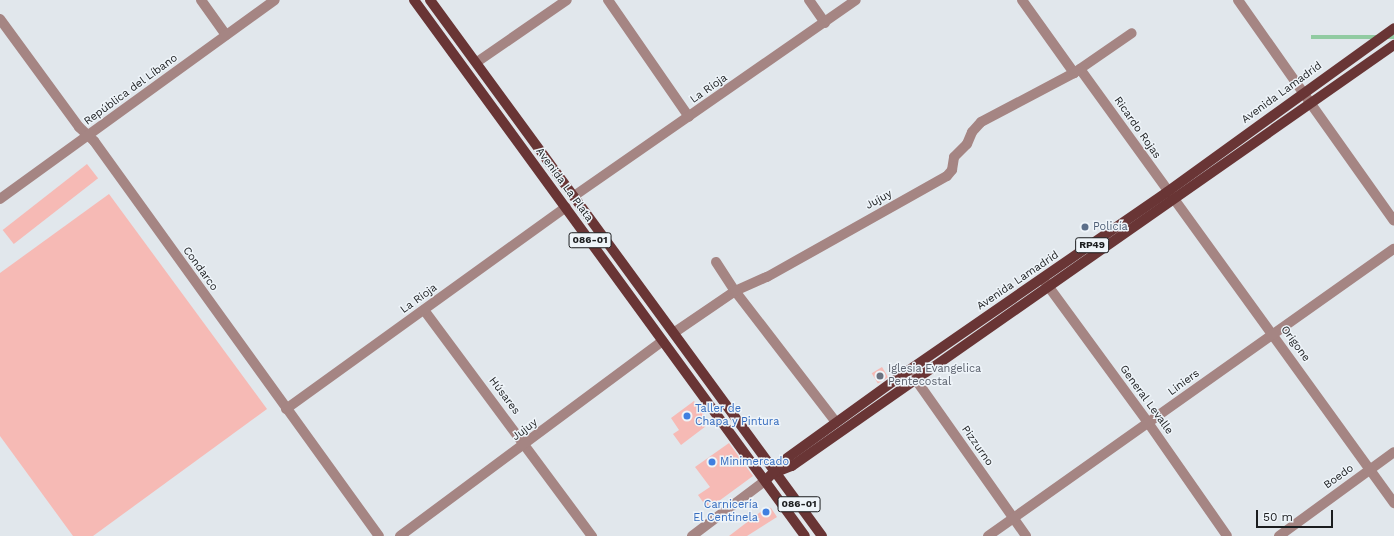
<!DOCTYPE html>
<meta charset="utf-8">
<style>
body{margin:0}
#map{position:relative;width:1394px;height:536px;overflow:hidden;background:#e1e7ec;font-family:"Work Sans",sans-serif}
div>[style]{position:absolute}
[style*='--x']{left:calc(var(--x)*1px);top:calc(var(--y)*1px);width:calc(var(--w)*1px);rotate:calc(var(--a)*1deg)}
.green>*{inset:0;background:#91cba2;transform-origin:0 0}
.building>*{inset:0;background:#f6bab5;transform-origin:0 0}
.minor>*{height:10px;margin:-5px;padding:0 5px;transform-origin:5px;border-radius:5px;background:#a58583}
.tertiary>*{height:10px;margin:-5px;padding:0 5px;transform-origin:5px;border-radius:5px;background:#a58583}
.primary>*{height:10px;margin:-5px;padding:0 5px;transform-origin:5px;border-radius:5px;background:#693535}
.dots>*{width:11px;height:11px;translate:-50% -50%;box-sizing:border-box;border:2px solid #eef4f9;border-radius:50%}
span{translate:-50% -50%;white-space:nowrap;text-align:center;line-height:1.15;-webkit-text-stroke:3px #eef4f9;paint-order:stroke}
.shield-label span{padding:1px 3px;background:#eef4f9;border:1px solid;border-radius:3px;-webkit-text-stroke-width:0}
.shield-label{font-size:10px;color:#1b1d1f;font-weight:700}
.street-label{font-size:11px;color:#1b1d1f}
.service-label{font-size:11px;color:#4e5e75}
.left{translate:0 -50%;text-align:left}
.worship-label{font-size:11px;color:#5b616d}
.shop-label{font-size:11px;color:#366cbe}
.right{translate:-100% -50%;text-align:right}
.scale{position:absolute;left:1256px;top:510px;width:77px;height:18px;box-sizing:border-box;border:2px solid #1b1d1f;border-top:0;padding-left:5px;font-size:12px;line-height:14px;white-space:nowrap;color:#1b1d1f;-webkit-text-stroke:3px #eef4f9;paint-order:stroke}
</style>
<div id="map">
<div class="green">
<div style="left:1394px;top:35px;width:4px;height:83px;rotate:90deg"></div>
</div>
<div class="building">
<div style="left:87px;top:164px;width:18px;height:107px;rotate:52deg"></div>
<div style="clip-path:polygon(109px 194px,267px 409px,93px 536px,73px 536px,0 436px,0 273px)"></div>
<div style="left:882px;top:367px;width:12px;height:12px;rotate:59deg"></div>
<div style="clip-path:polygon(694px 401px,710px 423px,681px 445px,673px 434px,679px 430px,671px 418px)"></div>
<div style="clip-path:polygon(729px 443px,753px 476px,708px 509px,698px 495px,710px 487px,695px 467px)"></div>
<div style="clip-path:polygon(767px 507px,771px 508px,777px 517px,747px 536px,729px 536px)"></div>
</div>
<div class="minor">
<div style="--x:201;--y:0;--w:43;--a:54.5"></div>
<div style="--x:608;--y:0;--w:142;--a:55.3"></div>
<div style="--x:809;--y:0;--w:28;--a:55"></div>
<div style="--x:1022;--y:0;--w:90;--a:54.5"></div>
<div style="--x:0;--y:19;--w:134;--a:53.8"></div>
<div style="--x:79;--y:127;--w:21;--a:43"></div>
<div style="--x:94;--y:141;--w:487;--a:54.2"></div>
<div style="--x:477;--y:62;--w:109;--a:-34.6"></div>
<div style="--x:1080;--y:69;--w:536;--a:54.11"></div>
<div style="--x:1311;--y:104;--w:143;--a:54.6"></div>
<div style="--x:574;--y:196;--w:343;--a:-34.8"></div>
<div style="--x:716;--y:262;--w:35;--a:57"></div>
<div style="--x:735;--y:291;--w:165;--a:52.4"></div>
<div style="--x:1043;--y:279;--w:180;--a:53.8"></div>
<div style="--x:1149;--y:424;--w:136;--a:55.1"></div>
<div style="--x:424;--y:310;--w:282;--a:53.4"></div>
<div style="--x:675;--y:332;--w:73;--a:-34.3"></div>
<div style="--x:735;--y:291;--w:35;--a:-24"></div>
<div style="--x:767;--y:277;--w:206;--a:-29.3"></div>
<div style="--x:947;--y:176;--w:8;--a:-50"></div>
<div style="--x:952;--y:170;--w:13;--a:-81"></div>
<div style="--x:954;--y:157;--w:18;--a:-45"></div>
<div style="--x:967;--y:144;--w:13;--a:-67"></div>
<div style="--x:972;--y:132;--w:13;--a:-48"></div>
<div style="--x:981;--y:122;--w:105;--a:-27.8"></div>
<div style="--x:1074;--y:73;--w:70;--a:-34.6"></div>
<div style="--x:909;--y:370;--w:203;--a:54.8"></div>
<div style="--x:286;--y:409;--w:345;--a:-35.8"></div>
<div style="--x:400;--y:536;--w:327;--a:-36.6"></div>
<div style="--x:988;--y:536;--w:497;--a:-35.3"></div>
<div style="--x:1279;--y:536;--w:142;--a:-36.1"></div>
</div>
<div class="tertiary">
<div style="--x:1238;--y:0;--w:127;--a:54.9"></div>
<div style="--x:0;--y:199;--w:339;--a:-35.9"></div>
<div style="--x:692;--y:536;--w:93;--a:-37.1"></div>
</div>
<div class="primary">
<div style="--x:414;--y:0;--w:663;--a:53.89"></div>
<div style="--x:430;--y:0;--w:664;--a:53.82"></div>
<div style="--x:776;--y:472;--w:17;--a:-21"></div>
<div style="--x:792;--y:466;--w:735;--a:-34.97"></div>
<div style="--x:766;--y:480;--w:30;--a:-46"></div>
<div style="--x:787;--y:458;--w:150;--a:-35.8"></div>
<div style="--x:909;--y:370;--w:313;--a:-34.6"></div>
<div style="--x:1167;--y:192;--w:280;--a:-35.8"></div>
</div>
<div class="dots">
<div style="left:1085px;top:227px;background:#5c6f8a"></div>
<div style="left:880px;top:376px;background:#6b7280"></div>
<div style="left:687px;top:416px;background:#3f7fe0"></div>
<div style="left:712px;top:462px;background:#3f7fe0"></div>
<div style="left:766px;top:512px;background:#3f7fe0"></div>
</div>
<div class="shield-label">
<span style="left:590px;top:240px">086-01</span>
<span style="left:1092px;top:245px">RP49</span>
<span style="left:799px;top:504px">086-01</span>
</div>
<div class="street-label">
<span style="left:709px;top:89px;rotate:-35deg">La Rioja</span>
<span style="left:131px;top:90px;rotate:-36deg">República del Líbano</span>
<span style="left:1282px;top:93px;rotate:-36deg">Avenida Lamadrid</span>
<span style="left:1137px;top:128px;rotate:55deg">Ricardo Rojas</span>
<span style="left:564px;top:185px;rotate:54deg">Avenida La Plata</span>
<span style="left:879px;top:200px;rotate:-29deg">Jujuy</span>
<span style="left:200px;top:269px;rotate:54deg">Condarco</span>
<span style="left:1018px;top:281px;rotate:-34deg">Avenida Lamadrid</span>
<span style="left:419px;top:299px;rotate:-36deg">La Rioja</span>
<span style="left:1295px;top:344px;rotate:54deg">Origone</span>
<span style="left:1184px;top:383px;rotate:-36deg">Liniers</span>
<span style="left:504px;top:396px;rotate:53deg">Húsares</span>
<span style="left:1146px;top:400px;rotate:54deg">General Levalle</span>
<span style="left:525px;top:430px;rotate:-37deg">Jujuy</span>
<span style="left:977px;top:446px;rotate:55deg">Pizzurno</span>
<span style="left:1339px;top:477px;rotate:-36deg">Boedo</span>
</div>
<div class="service-label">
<span class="left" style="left:1093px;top:227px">Policía</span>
</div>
<div class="worship-label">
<span class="left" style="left:888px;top:376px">Iglesia Evangelica<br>Pentecostal</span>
</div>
<div class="shop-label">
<span class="left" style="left:695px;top:416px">Taller de<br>Chapa y Pintura</span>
<span class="left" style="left:720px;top:462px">Minimercado</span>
<span class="right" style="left:758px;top:512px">Carnicería<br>El Centinela</span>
</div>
<div class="scale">50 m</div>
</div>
